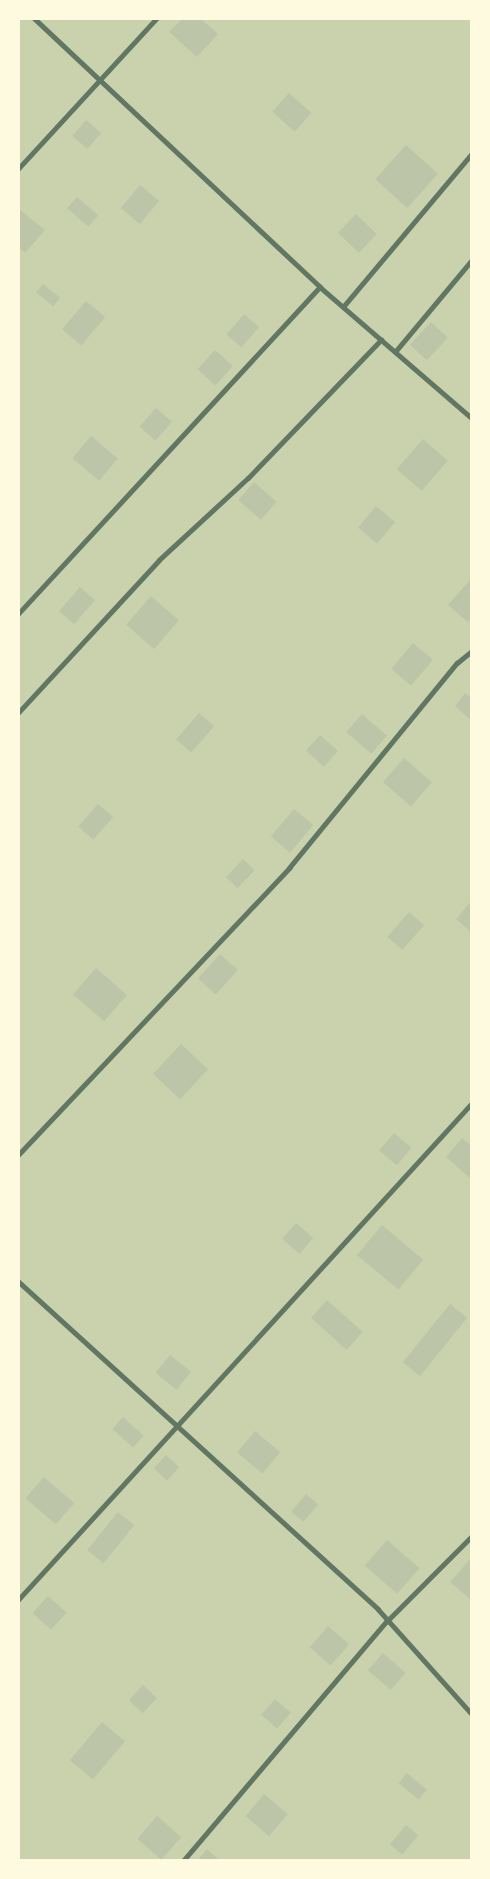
<!DOCTYPE html>
<style>
body{margin:0}
#map{position:relative;width:490px;height:1879px;overflow:hidden;background:#e9edc9;font-family:"Work Sans",sans-serif}
div>[style]{position:absolute}
[style*='--x']{left:calc(var(--x)*1px);top:calc(var(--y)*1px);width:calc(var(--w)*1px);rotate:calc(var(--a)*1deg)}
.green>*{inset:0;background:#cad2ad;transform-origin:0 0}
.building>*{inset:0;background:#bcc5a7;transform-origin:0 0}
.service>*{height:4.5px;margin:-2.25px;padding:0 2.25px;transform-origin:2.25px;border-radius:2.25px;background:#617663}
span{translate:-50% -50%;white-space:nowrap;text-align:center;line-height:1.15;-webkit-text-stroke:4.5px #fefae0;paint-order:stroke}
.frame{position:absolute;inset:0;border:20px solid #fefae0;pointer-events:none}
</style>
<div id="map">
<div class="green">
<div style="left:18px;top:18px;width:454px;height:1843px"></div>
</div>
<div class="building">
<div style="clip-path:polygon(183px 18px,200px 18px,218px 34px,197px 57px,169px 32px)"></div>
<div style="left:289px;top:93px;width:30px;height:25px;rotate:42deg"></div>
<div style="left:86px;top:120px;width:20px;height:21px;rotate:41deg"></div>
<div style="left:406px;top:145px;width:43px;height:46px;rotate:42deg"></div>
<div style="left:140px;top:185px;width:25px;height:30px;rotate:40deg"></div>
<div style="left:77px;top:197px;width:28px;height:15px;rotate:41deg"></div>
<div style="clip-path:polygon(19px 209px,45px 230px,25px 253px,18px 247px)"></div>
<div style="left:356px;top:214px;width:29px;height:26px;rotate:44deg"></div>
<div style="left:43px;top:284px;width:22px;height:11px;rotate:39deg"></div>
<div style="left:86px;top:301px;width:25px;height:37px;rotate:40deg"></div>
<div style="left:244px;top:314px;width:20px;height:27px;rotate:41deg"></div>
<div style="left:431px;top:322px;width:23px;height:31px;rotate:43deg"></div>
<div style="left:215px;top:350px;width:24px;height:26px;rotate:42deg"></div>
<div style="left:156px;top:408px;width:21px;height:25px;rotate:41deg"></div>
<div style="left:91px;top:436px;width:35px;height:29px;rotate:40deg"></div>
<div style="left:423px;top:439px;width:33px;height:40px;rotate:41deg"></div>
<div style="left:254px;top:482px;width:30px;height:24px;rotate:41deg"></div>
<div style="left:376px;top:506px;width:25px;height:28px;rotate:40deg"></div>
<div style="clip-path:polygon(470px 580px,472px 618px,468px 622px,448px 605px)"></div>
<div style="left:80px;top:587px;width:20px;height:32px;rotate:41deg"></div>
<div style="left:151px;top:596px;width:37px;height:38px;rotate:41deg"></div>
<div style="left:413px;top:643px;width:26px;height:34px;rotate:40deg"></div>
<div style="clip-path:polygon(465px 693px,472px 698px,472px 721px,455px 706px)"></div>
<div style="left:199px;top:713px;width:20px;height:35px;rotate:41deg"></div>
<div style="left:362px;top:714px;width:33px;height:24px;rotate:41deg"></div>
<div style="left:320px;top:735px;width:24px;height:21px;rotate:42deg"></div>
<div style="left:404px;top:758px;width:37px;height:32px;rotate:41deg"></div>
<div style="left:98px;top:804px;width:20px;height:30px;rotate:41deg"></div>
<div style="left:294px;top:809px;width:25px;height:36px;rotate:40deg"></div>
<div style="left:243px;top:859px;width:16px;height:25px;rotate:43deg"></div>
<div style="clip-path:polygon(472px 900px,472px 933px,456px 919px)"></div>
<div style="left:409px;top:912px;width:20px;height:33px;rotate:41deg"></div>
<div style="left:220px;top:954px;width:24px;height:33px;rotate:42deg"></div>
<div style="left:96px;top:968px;width:41px;height:35px;rotate:41deg"></div>
<div style="left:181px;top:1044px;width:37px;height:41px;rotate:43deg"></div>
<div style="left:394px;top:1133px;width:23px;height:23px;rotate:40deg"></div>
<div style="clip-path:polygon(462px 1138px,472px 1146px,472px 1180px,446px 1157px)"></div>
<div style="left:296px;top:1223px;width:23px;height:21px;rotate:41deg"></div>
<div style="left:382px;top:1225px;width:54px;height:39px;rotate:40deg"></div>
<div style="left:327px;top:1300px;width:48px;height:24px;rotate:42deg"></div>
<div style="left:450px;top:1304px;width:22px;height:75px;rotate:39deg"></div>
<div style="left:170px;top:1355px;width:27px;height:23px;rotate:39deg"></div>
<div style="left:123px;top:1417px;width:28px;height:16px;rotate:42deg"></div>
<div style="left:255px;top:1431px;width:33px;height:28px;rotate:40deg"></div>
<div style="left:166px;top:1455px;width:18px;height:18px;rotate:43deg"></div>
<div style="left:44px;top:1477px;width:40px;height:28px;rotate:41deg"></div>
<div style="left:306px;top:1494px;width:16px;height:23px;rotate:40deg"></div>
<div style="left:118px;top:1512px;width:21px;height:49px;rotate:39deg"></div>
<div style="left:387px;top:1540px;width:43px;height:34px;rotate:41deg"></div>
<div style="clip-path:polygon(472px 1557px,472px 1597px,470px 1599px,450px 1582px)"></div>
<div style="left:48px;top:1596px;width:25px;height:23px;rotate:42deg"></div>
<div style="left:328px;top:1626px;width:28px;height:28px;rotate:41deg"></div>
<div style="left:383px;top:1653px;width:30px;height:23px;rotate:41deg"></div>
<div style="left:143px;top:1685px;width:19px;height:21px;rotate:43deg"></div>
<div style="left:275px;top:1699px;width:21px;height:21px;rotate:41deg"></div>
<div style="left:102px;top:1722px;width:30px;height:50px;rotate:40deg"></div>
<div style="left:407px;top:1773px;width:26px;height:13px;rotate:40deg"></div>
<div style="left:264px;top:1794px;width:31px;height:29px;rotate:40deg"></div>
<div style="left:157px;top:1816px;width:32px;height:30px;rotate:41deg"></div>
<div style="left:406px;top:1825px;width:16px;height:25px;rotate:40deg"></div>
<div style="clip-path:polygon(207px 1849px,220px 1861px,197px 1861px)"></div>
</div>
<div class="service">
<div style="--x:34;--y:18;--w:393;--a:43.2"></div>
<div style="--x:320;--y:287;--w:201;--a:40.8"></div>
<div style="--x:18;--y:169;--w:205;--a:-47.4"></div>
<div style="--x:343;--y:307;--w:201;--a:-50"></div>
<div style="--x:395;--y:352;--w:120;--a:-50.1"></div>
<div style="--x:18;--y:614;--w:445;--a:-47.3"></div>
<div style="--x:18;--y:713;--w:208;--a:-47.3"></div>
<div style="--x:159;--y:560;--w:121;--a:-42.7"></div>
<div style="--x:248;--y:478;--w:192;--a:-46.1"></div>
<div style="--x:18;--y:1155;--w:395;--a:-46.6"></div>
<div style="--x:289;--y:868;--w:265;--a:-50.7"></div>
<div style="--x:457;--y:663;--w:19;--a:-39"></div>
<div style="--x:18;--y:1281;--w:487;--a:42.3"></div>
<div style="--x:378;--y:1609;--w:141;--a:48.2"></div>
<div style="--x:18;--y:1600;--w:673;--a:-47.59"></div>
<div style="--x:183;--y:1861;--w:314;--a:-49.7"></div>
<div style="--x:386;--y:1622;--w:122;--a:-45"></div>
</div>
<div class="frame"></div>
</div>
